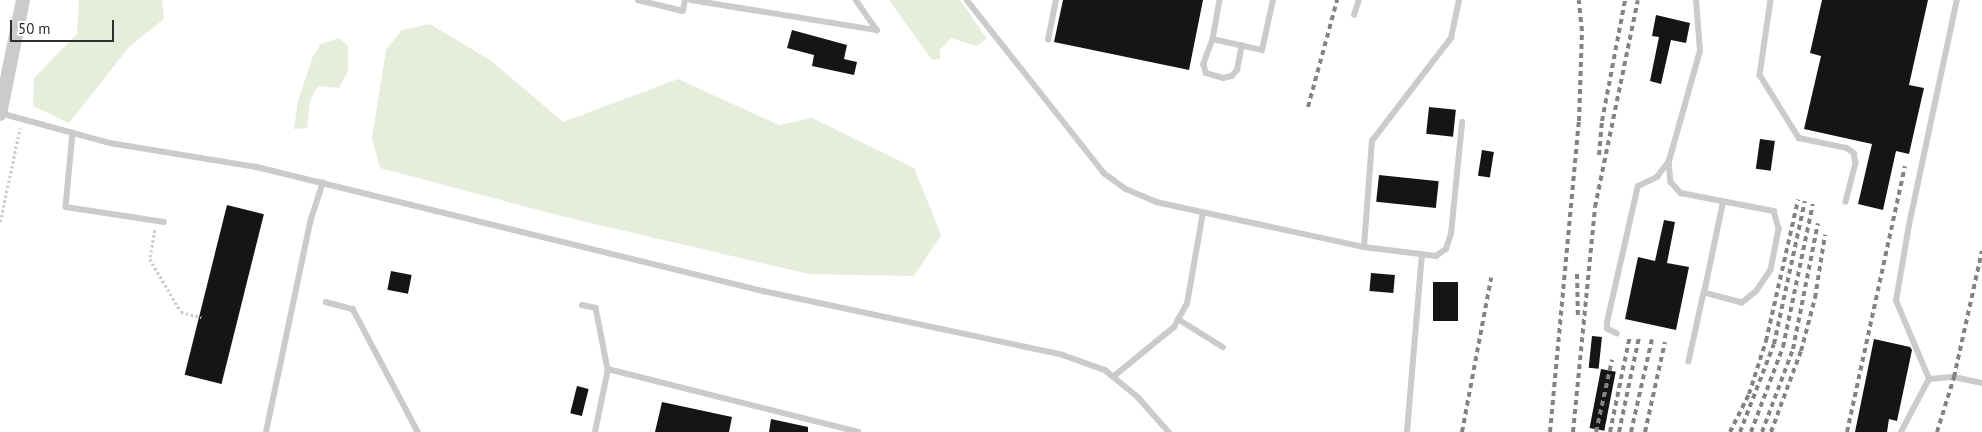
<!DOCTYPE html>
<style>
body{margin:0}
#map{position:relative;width:1982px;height:432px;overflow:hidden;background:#fff;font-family:"PT Sans",sans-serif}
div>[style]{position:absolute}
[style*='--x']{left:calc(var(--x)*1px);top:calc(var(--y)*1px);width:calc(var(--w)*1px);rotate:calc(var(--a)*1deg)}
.green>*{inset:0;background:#e6eddb}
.building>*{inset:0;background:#151515;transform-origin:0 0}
.path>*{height:2.5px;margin-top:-1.25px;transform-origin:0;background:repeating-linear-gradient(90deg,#cbcbcb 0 2.5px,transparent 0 5px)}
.service>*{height:5.5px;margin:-2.75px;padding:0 2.75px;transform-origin:2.75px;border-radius:2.75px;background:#cbcbcb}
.tertiary>*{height:14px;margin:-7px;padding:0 7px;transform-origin:7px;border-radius:7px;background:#cbcbcb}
.rail>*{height:4px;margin-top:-2px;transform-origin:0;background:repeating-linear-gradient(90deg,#838383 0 5px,transparent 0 9px)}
span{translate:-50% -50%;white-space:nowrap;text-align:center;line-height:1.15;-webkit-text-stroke:5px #fff;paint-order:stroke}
.scale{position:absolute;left:10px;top:20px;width:104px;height:22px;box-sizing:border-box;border:2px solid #2e2e2e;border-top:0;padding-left:6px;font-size:15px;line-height:18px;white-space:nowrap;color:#2e2e2e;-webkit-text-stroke:4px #fff;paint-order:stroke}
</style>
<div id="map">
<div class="green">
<div style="clip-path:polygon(79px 0,162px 0,164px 19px,129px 47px,69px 123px,33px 106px,34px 78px,77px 34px)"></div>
<div style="clip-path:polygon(889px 0,960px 0,987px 39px,976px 46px,951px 38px,940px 50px,940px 59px,932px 60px)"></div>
<div style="clip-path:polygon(430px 24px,490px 60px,563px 122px,678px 79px,779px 125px,812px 118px,914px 168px,941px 235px,914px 276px,809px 274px,561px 216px,380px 168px,372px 138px,386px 50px,402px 30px)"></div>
<div style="clip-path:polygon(339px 38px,348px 46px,348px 71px,339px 88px,318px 86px,310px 100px,307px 128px,294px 129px,298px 101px,313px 56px,321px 44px)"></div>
</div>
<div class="building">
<div style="clip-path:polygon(1063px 0,1203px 0,1189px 70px,1054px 42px)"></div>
<div style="clip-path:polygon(1822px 0,1928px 0,1909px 85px,1924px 88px,1909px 154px,1896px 151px,1883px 210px,1858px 204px,1872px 144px,1804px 129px,1821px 56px,1810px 53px)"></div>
<div style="clip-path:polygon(1656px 15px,1690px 23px,1686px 43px,1671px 40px,1661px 84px,1650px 81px,1659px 37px,1652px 36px)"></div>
<div style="clip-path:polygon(792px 30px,847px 45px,844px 59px,857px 62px,854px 75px,812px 66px,814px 55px,787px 48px)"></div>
<div style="left:1429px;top:107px;width:27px;height:27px;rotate:6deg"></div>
<div style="left:1760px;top:139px;width:15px;height:30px;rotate:8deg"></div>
<div style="left:1482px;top:150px;width:12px;height:26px;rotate:9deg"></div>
<div style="left:1379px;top:175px;width:60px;height:27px;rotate:6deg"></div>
<div style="left:227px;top:205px;width:38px;height:175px;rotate:14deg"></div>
<div style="clip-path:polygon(1664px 220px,1675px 222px,1667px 263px,1689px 267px,1676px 330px,1625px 319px,1638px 257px,1655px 261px)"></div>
<div style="left:391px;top:271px;width:21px;height:19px;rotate:11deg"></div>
<div style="left:1371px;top:273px;width:24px;height:18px;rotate:5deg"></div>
<div style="left:1433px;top:282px;width:25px;height:39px"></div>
<div style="left:1592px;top:336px;width:10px;height:32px;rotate:6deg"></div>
<div style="clip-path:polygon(1874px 339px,1910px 347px,1912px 350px,1897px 421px,1889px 419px,1887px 432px,1855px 432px)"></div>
<div style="left:1601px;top:369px;width:15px;height:60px;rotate:11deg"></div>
<div style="left:577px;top:386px;width:12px;height:28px;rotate:14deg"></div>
<div style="clip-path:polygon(662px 402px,732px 417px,729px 432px,655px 432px)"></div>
<div style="clip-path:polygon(771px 419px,808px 427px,808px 432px,769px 432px)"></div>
</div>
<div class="path">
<div style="--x:0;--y:222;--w:96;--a:-78"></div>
<div style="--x:155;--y:230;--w:29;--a:100"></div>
<div style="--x:150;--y:259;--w:61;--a:59.7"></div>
<div style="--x:181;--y:312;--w:21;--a:14"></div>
</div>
<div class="service">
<div style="--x:638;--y:0;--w:46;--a:13.7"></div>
<div style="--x:683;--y:11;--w:11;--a:-80"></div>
<div style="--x:691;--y:0;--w:188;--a:9.2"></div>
<div style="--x:856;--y:0;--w:37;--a:55"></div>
<div style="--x:967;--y:0;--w:221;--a:51.6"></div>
<div style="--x:1104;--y:173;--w:27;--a:36"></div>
<div style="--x:1126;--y:189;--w:33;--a:23"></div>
<div style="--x:1156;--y:202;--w:213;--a:12.2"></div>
<div style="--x:1364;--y:247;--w:73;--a:7.1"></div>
<div style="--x:1436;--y:256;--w:12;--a:-35"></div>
<div style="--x:1446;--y:249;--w:16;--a:-72"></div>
<div style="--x:1451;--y:234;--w:112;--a:-84.3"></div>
<div style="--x:1220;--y:0;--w:40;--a:100"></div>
<div style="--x:1213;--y:39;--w:50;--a:12.7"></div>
<div style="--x:1262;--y:50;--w:51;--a:-77.6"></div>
<div style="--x:1771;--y:0;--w:76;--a:98.3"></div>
<div style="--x:1760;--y:75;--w:74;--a:58.2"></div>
<div style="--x:1799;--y:138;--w:49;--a:11.8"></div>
<div style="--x:1847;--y:148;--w:9;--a:36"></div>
<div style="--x:1854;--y:153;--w:10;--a:79"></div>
<div style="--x:1856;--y:163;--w:40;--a:104.4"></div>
<div style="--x:1354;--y:15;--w:16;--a:-72"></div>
<div style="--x:1213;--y:39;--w:27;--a:110"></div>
<div style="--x:1204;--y:64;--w:9;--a:77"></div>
<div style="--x:1206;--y:73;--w:18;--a:16"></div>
<div style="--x:1223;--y:78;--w:9;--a:-13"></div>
<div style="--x:1232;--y:76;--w:8;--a:-50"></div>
<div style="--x:1237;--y:70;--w:25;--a:-79"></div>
<div style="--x:1048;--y:40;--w:41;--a:-78.7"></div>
<div style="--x:0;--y:113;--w:114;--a:15.3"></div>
<div style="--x:110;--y:143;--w:149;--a:9.3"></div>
<div style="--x:257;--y:167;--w:521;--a:13.77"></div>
<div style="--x:763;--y:291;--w:307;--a:12"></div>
<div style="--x:1063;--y:355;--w:45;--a:19.7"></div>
<div style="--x:1105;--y:370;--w:43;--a:39.3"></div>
<div style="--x:1138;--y:397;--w:47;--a:48.5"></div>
<div style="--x:73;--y:133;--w:74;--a:95.4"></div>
<div style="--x:66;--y:207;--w:99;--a:8.7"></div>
<div style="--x:1669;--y:161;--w:21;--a:85"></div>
<div style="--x:1671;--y:182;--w:15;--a:48"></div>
<div style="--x:1681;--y:193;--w:95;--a:11"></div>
<div style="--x:1774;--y:211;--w:19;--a:74"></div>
<div style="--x:1779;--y:229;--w:42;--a:101"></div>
<div style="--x:1771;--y:270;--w:25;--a:124"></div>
<div style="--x:1757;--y:291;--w:19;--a:141"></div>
<div style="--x:1742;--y:303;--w:39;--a:-165"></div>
<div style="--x:1704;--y:293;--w:70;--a:102.4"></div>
<div style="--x:1364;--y:247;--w:106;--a:-85.7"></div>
<div style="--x:1372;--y:141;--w:130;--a:-52.5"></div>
<div style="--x:1451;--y:38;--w:39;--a:-78"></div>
<div style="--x:1704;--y:293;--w:93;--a:-78.2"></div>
<div style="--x:326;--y:302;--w:28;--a:15"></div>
<div style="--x:353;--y:309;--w:139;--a:62.1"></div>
<div style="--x:582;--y:305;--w:14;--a:12"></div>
<div style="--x:596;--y:308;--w:62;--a:78.9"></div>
<div style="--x:1178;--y:319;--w:53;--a:31.9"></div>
<div style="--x:1617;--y:334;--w:11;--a:-153"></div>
<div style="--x:1607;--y:329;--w:7;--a:-90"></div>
<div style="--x:1607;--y:322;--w:139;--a:-77.2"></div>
<div style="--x:1638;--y:186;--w:21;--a:-25"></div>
<div style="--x:1657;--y:177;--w:20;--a:-53"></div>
<div style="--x:1669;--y:161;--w:114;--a:-74.3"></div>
<div style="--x:1700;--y:51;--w:51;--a:-94.5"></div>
<div style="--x:1113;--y:377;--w:79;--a:-39.3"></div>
<div style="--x:1174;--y:327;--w:26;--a:-61"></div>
<div style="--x:1187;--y:304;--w:93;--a:-80.1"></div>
<div style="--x:1929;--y:379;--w:85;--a:-112.9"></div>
<div style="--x:1896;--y:301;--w:77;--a:-80.3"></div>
<div style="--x:1909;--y:225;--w:230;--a:-78"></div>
<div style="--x:266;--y:432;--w:218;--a:-78.1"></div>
<div style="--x:311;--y:219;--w:38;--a:-72"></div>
<div style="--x:595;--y:432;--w:64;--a:-78.3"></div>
<div style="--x:608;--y:369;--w:258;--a:14.1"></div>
<div style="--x:1407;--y:432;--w:178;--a:-85.2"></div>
<div style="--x:1901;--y:432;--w:60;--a:-62.2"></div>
<div style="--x:1929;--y:379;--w:25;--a:-5"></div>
<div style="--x:1954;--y:377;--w:29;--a:12"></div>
</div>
<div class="tertiary">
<div style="--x:0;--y:114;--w:116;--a:-78.6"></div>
</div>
<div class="rail">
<div style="--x:1308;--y:107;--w:111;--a:-74.8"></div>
<div style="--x:1599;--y:155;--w:34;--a:-85"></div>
<div style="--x:1602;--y:121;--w:123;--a:-79.2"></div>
<div style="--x:1577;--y:274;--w:45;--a:88.7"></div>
<div style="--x:1462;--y:432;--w:157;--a:-79.3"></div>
<div style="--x:1550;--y:432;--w:312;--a:-84.7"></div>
<div style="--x:1579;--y:121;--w:90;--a:-88.1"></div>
<div style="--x:1582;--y:31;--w:31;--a:-96"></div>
<div style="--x:1573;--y:432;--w:226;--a:-84.4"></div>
<div style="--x:1595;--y:207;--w:211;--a:-78.3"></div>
<div style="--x:1596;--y:432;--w:74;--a:-77.5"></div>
<div style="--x:1610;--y:432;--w:99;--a:-78.3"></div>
<div style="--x:1619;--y:432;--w:97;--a:-78.1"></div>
<div style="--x:1631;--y:432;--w:95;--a:-77.3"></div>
<div style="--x:1645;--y:432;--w:92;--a:-77.5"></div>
<div style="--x:1730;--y:432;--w:42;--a:-63.4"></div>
<div style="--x:1749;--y:394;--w:56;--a:-72.2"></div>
<div style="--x:1766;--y:341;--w:145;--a:-77.2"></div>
<div style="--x:1740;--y:432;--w:94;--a:-68.9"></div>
<div style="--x:1774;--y:344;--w:146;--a:-77.8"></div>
<div style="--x:1751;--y:432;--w:91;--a:-69.4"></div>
<div style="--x:1783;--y:347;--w:146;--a:-78.2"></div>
<div style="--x:1762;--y:432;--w:89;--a:-69.5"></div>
<div style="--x:1793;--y:349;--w:128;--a:-78.8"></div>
<div style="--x:1771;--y:432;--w:86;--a:-69.7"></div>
<div style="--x:1801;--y:351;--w:55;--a:-75.2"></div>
<div style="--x:1815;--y:298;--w:64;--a:-81"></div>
<div style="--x:1847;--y:432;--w:272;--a:-77.7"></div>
<div style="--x:1937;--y:432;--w:58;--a:-72.8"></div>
<div style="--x:1954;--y:377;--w:129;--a:-77.5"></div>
</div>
<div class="scale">50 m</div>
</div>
